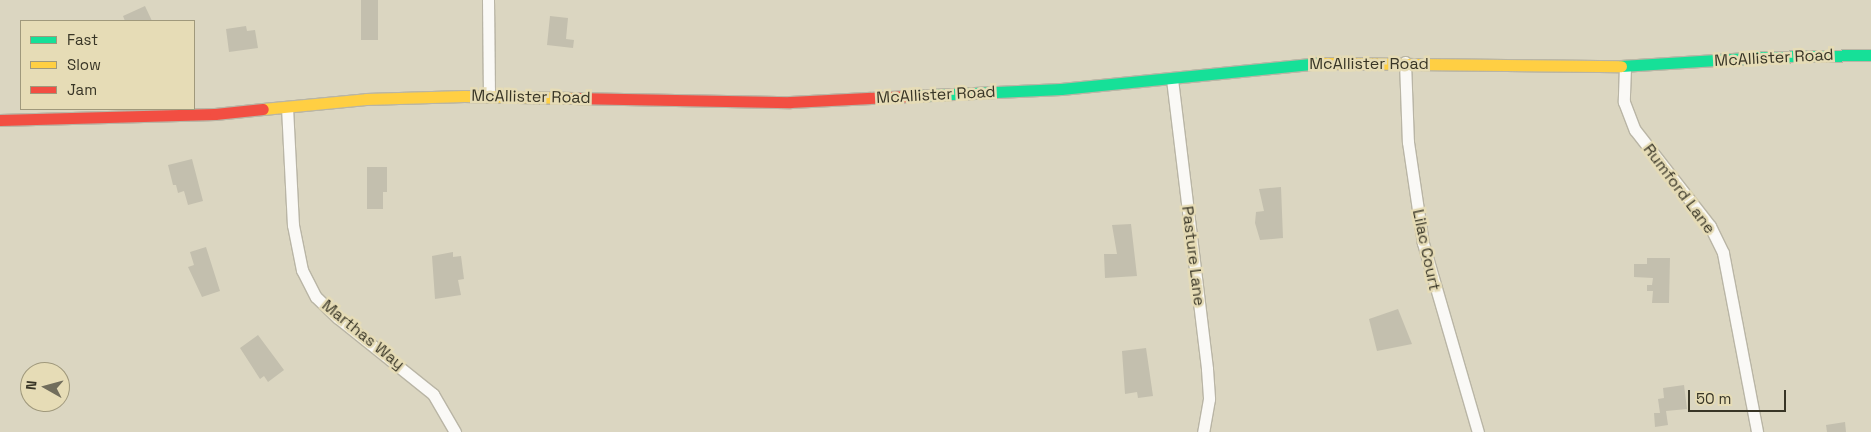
<!DOCTYPE html>
<style>
body{margin:0}
#map{position:relative;width:1871px;height:432px;overflow:hidden;background:#dbd6c1;font-family:"Space Grotesk",sans-serif}
div>[style]{position:absolute}
[style*='--x']{left:calc(var(--x)*1px);top:calc(var(--y)*1px);width:calc(var(--w)*1px);rotate:calc(var(--a)*1deg)}
.building>*{inset:0;background:#c3bfae;transform-origin:0 0}
.roads{filter:drop-shadow(1px 0 #b9b5a5) drop-shadow(-1px 0 #b9b5a5) drop-shadow(0 1px #b9b5a5) drop-shadow(0 -1px #b9b5a5)}
.street>*{height:11px;margin:-5.5px;padding:0 5.5px;transform-origin:5.5px;border-radius:5.5px;background:#faf9f6}
.fast>*{height:11px;margin:-5.5px;padding:0 5.5px;transform-origin:5.5px;border-radius:5.5px;background:#16e098}
.slow>*{height:11px;margin:-5.5px;padding:0 5.5px;transform-origin:5.5px;border-radius:5.5px;background:#ffcf43}
.jam>*{height:11px;margin:-5.5px;padding:0 5.5px;transform-origin:5.5px;border-radius:5.5px;background:#f24e42}
span{translate:-50% -50%;white-space:nowrap;text-align:center;line-height:1.15;-webkit-text-stroke:5px #e6dcb6;paint-order:stroke}
.street-label{font-size:16px;color:#383526}
.legend{position:absolute;left:20px;top:20px;width:175px;height:90px;box-sizing:border-box;background:#e6dcb6;border:1px solid #a0997c;margin:0;padding:6px 9px;list-style:none;font-size:15px;color:#383526}
.legend li{display:flex;align-items:center;gap:10px;height:25px}
.legend b{width:25px;border:1px solid #a0997c}
.north{position:absolute;left:20px;top:362px;width:50px;height:50px;box-sizing:border-box;background:#e6dcb6;border:1px solid #a0997c;border-radius:50%;rotate:277deg;font-size:14px;font-weight:700;line-height:20px;text-align:center;color:#383526}
.north::after{content:'';display:block;margin:auto;width:18px;height:22px;background:#716d5c;clip-path:polygon(50% 0,100% 100%,50% 72%,0 100%)}
.scale{position:absolute;left:1688px;top:390px;width:98px;height:22px;box-sizing:border-box;border:2px solid #383526;border-top:0;padding-left:6px;font-size:15px;line-height:18px;white-space:nowrap;color:#383526;-webkit-text-stroke:4px #e6dcb6;paint-order:stroke}
</style>
<div id="map">
<div class="building">
<div style="left:361px;top:0;width:17px;height:40px"></div>
<div style="clip-path:polygon(145px 6px,152px 21px,125px 21px,123px 16px)"></div>
<div style="clip-path:polygon(550px 16px,568px 18px,566px 39px,574px 40px,573px 48px,547px 45px)"></div>
<div style="clip-path:polygon(246px 26px,247px 31px,255px 30px,258px 48px,229px 52px,226px 29px)"></div>
<div style="clip-path:polygon(192px 159px,203px 201px,188px 205px,184px 191px,178px 193px,176px 185px,173px 185px,168px 165px)"></div>
<div style="clip-path:polygon(367px 167px,387px 167px,387px 192px,383px 192px,383px 209px,367px 209px)"></div>
<div style="clip-path:polygon(1281px 187px,1283px 238px,1260px 240px,1255px 223px,1256px 212px,1264px 211px,1259px 189px)"></div>
<div style="clip-path:polygon(1131px 224px,1137px 276px,1105px 278px,1104px 254px,1117px 254px,1112px 225px)"></div>
<div style="clip-path:polygon(206px 247px,220px 291px,202px 297px,188px 267px,194px 265px,190px 252px)"></div>
<div style="clip-path:polygon(453px 252px,453px 257px,461px 256px,464px 279px,458px 280px,461px 295px,435px 299px,432px 256px)"></div>
<div style="clip-path:polygon(1647px 258px,1670px 258px,1669px 303px,1652px 303px,1653px 291px,1647px 291px,1647px 285px,1652px 285px,1653px 278px,1634px 277px,1634px 264px,1647px 264px)"></div>
<div style="clip-path:polygon(1398px 309px,1412px 344px,1377px 351px,1369px 319px)"></div>
<div style="clip-path:polygon(258px 335px,284px 370px,268px 382px,264px 376px,260px 379px,240px 348px)"></div>
<div style="clip-path:polygon(1146px 348px,1153px 396px,1138px 398px,1137px 392px,1125px 394px,1122px 351px)"></div>
<div style="clip-path:polygon(1684px 385px,1687px 409px,1666px 411px,1668px 425px,1655px 427px,1654px 413px,1660px 413px,1658px 399px,1664px 398px,1663px 388px)"></div>
<div style="clip-path:polygon(1845px 422px,1846px 432px,1827px 432px,1826px 425px)"></div>
</div>
<div class="roads">
<div class="street">
<div style="--x:488;--y:0;--w:95;--a:89.4"></div>
<div style="--x:1405;--y:62;--w:80;--a:87.9"></div>
<div style="--x:1408;--y:142;--w:102;--a:81.6"></div>
<div style="--x:1423;--y:243;--w:197;--a:73.8"></div>
<div style="--x:1625;--y:66;--w:36;--a:92"></div>
<div style="--x:1624;--y:102;--w:30;--a:69"></div>
<div style="--x:1635;--y:130;--w:122;--a:52"></div>
<div style="--x:1710;--y:226;--w:30;--a:64"></div>
<div style="--x:1723;--y:253;--w:182;--a:79.2"></div>
<div style="--x:1172;--y:79;--w:292;--a:83.1"></div>
<div style="--x:1207;--y:369;--w:30;--a:86"></div>
<div style="--x:1209;--y:399;--w:34;--a:100"></div>
<div style="--x:287;--y:107;--w:118;--a:87.1"></div>
<div style="--x:293;--y:225;--w:46;--a:78.7"></div>
<div style="--x:302;--y:270;--w:30;--a:63"></div>
<div style="--x:316;--y:297;--w:30;--a:44"></div>
<div style="--x:338;--y:318;--w:122;--a:38.7"></div>
<div style="--x:433;--y:394;--w:44;--a:59.9"></div>
</div>
<div class="fast">
<div style="--x:1621;--y:66;--w:143;--a:-3.6"></div>
<div style="--x:1764;--y:57;--w:107;--a:-1.1"></div>
<div style="--x:910;--y:96;--w:151;--a:-2.7"></div>
<div style="--x:1061;--y:89;--w:261;--a:-5.7"></div>
</div>
<div class="slow">
<div style="--x:1321;--y:63;--w:300;--a:0.6"></div>
<div style="--x:263;--y:109;--w:103;--a:-5.5"></div>
<div style="--x:366;--y:99;--w:98;--a:-1.8"></div>
<div style="--x:464;--y:96;--w:109;--a:1.1"></div>
</div>
<div class="jam">
<div style="--x:573;--y:98;--w:217;--a:1.1"></div>
<div style="--x:790;--y:102;--w:120;--a:-2.9"></div>
<div style="--x:0;--y:120;--w:215;--a:-1.6"></div>
<div style="--x:215;--y:114;--w:48;--a:-5.9"></div>
</div>
</div>
<div class="street-label">
<span style="left:1774px;top:58px;rotate:-3deg">McAllister Road</span>
<span style="left:1369px;top:64px">McAllister Road</span>
<span style="left:936px;top:95px;rotate:-3deg">McAllister Road</span>
<span style="left:531px;top:97px;rotate:1deg">McAllister Road</span>
<span style="left:1679px;top:189px;rotate:53deg">Rumford Lane</span>
<span style="left:1426px;top:250px;rotate:78deg">Lilac Court</span>
<span style="left:1193px;top:256px;rotate:83deg">Pasture Lane</span>
<span style="left:363px;top:335px;rotate:39deg">Marthas Way</span>
</div>
<ul class="legend">
<li><b style="height:6px;background:#16e098"></b>Fast</li>
<li><b style="height:6px;background:#ffcf43"></b>Slow</li>
<li><b style="height:6px;background:#f24e42"></b>Jam</li>
</ul>
<div class="north">N</div>
<div class="scale">50 m</div>
</div>
